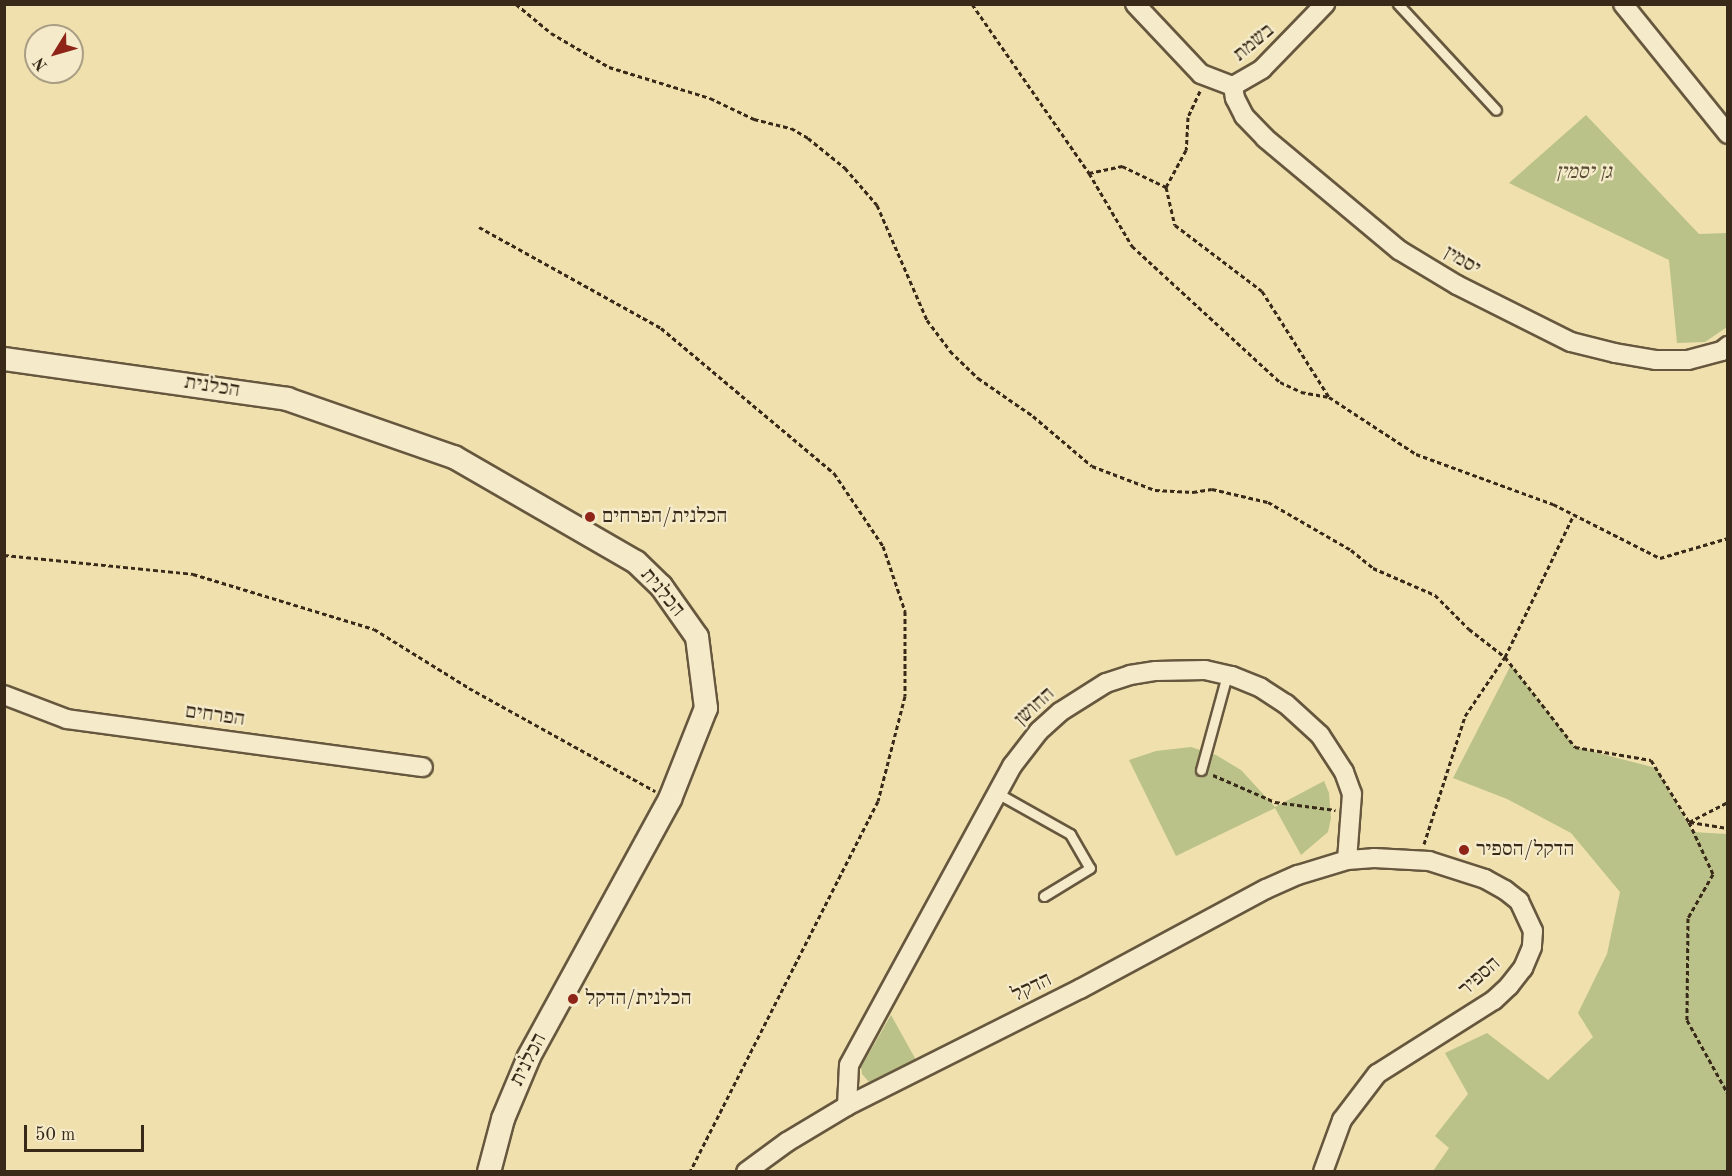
<!DOCTYPE html>
<meta charset="utf-8">
<style>
body{margin:0}
#map{position:relative;width:1732px;height:1176px;overflow:hidden;background:#efe0ad;font-family:"Old Standard TT","Frank Ruhl Libre",serif}
div>[style]{position:absolute}
[style*='--x']{left:calc(var(--x)*1px);top:calc(var(--y)*1px);width:calc(var(--w)*1px);rotate:calc(var(--a)*1deg)}
.green>*{inset:0;background:#bac289}
.path>*{height:3px;margin-top:-1.5px;transform-origin:0;background:repeating-linear-gradient(90deg,#382919 0 4.5px,transparent 0 7.5px)}
.roads{filter:drop-shadow(2px 0 #66573e) drop-shadow(-2px 0 #66573e) drop-shadow(0 2px #66573e) drop-shadow(0 -2px #66573e)}
.service>*{height:9px;margin:-4.5px;padding:0 4.5px;transform-origin:4.5px;border-radius:4.5px;background:#f5ebca}
.minor>*{height:18px;margin:-9px;padding:0 9px;transform-origin:9px;border-radius:9px;background:#f5ebca}
.tertiary>*{height:22px;margin:-11px;padding:0 11px;transform-origin:11px;border-radius:11px;background:#f5ebca}
.dots>*{width:16px;height:16px;translate:-50% -50%;box-sizing:border-box;border:3px solid #f5ebca;border-radius:50%}
span{translate:-50% -50%;white-space:nowrap;text-align:center;line-height:1.15;-webkit-text-stroke:4.5px #f5ebca;paint-order:stroke}
.street-label{font-size:21px;color:#382919}
.park-label{font-size:21px;color:#584f35;font-style:italic}
.poi-label{font-size:21px;color:#382919}
.left{translate:0 -50%;text-align:left}
.frame{position:absolute;inset:0;border:6px solid #382919;pointer-events:none}
.north{position:absolute;left:24px;top:24px;width:60px;height:60px;box-sizing:border-box;background:#f5ebca;border:2px solid #a99d83;border-radius:50%;rotate:233deg;font-size:16px;font-weight:700;line-height:24px;text-align:center;color:#382919}
.north::after{content:'';display:block;margin:auto;width:21px;height:27px;background:#8f2418;clip-path:polygon(50% 0,100% 100%,50% 72%,0 100%)}
.scale{position:absolute;left:24px;top:1125px;width:120px;height:27px;box-sizing:border-box;border:3px solid #382919;border-top:0;padding-left:8px;font-size:18px;line-height:21px;white-space:nowrap;color:#382919;-webkit-text-stroke:4px #f5ebca;paint-order:stroke}
</style>
<div id="map">
<div class="green">
<div style="clip-path:polygon(1586px 115px,1699px 234px,1727px 233px,1727px 327px,1705px 342px,1677px 343px,1669px 260px,1509px 183px)"></div>
<div style="clip-path:polygon(1511px 665px,1575px 747px,1656px 768px,1693px 832px,1727px 834px,1727px 1171px,1433px 1171px,1449px 1148px,1435px 1136px,1468px 1094px,1445px 1053px,1487px 1033px,1548px 1080px,1593px 1037px,1578px 1013px,1607px 954px,1620px 892px,1571px 833px,1507px 799px,1453px 778px)"></div>
<div style="clip-path:polygon(1191px 747px,1216px 755px,1241px 770px,1275px 807px,1324px 781px,1329px 793px,1331px 818px,1328px 832px,1301px 855px,1275px 808px,1176px 856px,1129px 760px,1156px 751px)"></div>
<div style="clip-path:polygon(891px 1015px,916px 1060px,869px 1082px,862px 1074px,861px 1067px)"></div>
</div>
<div class="path">
<div style="--x:516;--y:4;--w:45;--a:39.6"></div>
<div style="--x:551;--y:33;--w:67;--a:30.4"></div>
<div style="--x:609;--y:67;--w:106;--a:17.1"></div>
<div style="--x:710;--y:98;--w:49;--a:25.5"></div>
<div style="--x:754;--y:119;--w:38;--a:14"></div>
<div style="--x:791;--y:128;--w:20;--a:30"></div>
<div style="--x:808;--y:138;--w:48;--a:39"></div>
<div style="--x:845;--y:168;--w:49;--a:49.1"></div>
<div style="--x:877;--y:205;--w:125;--a:66.5"></div>
<div style="--x:927;--y:320;--w:39;--a:53"></div>
<div style="--x:950;--y:351;--w:39;--a:44"></div>
<div style="--x:978;--y:378;--w:67;--a:34.6"></div>
<div style="--x:1033;--y:416;--w:77;--a:40.3"></div>
<div style="--x:1092;--y:466;--w:67;--a:20.9"></div>
<div style="--x:1155;--y:490;--w:38;--a:3"></div>
<div style="--x:1193;--y:492;--w:19;--a:-9"></div>
<div style="--x:1212;--y:489;--w:57;--a:13.1"></div>
<div style="--x:1268;--y:502;--w:96;--a:30"></div>
<div style="--x:1351;--y:550;--w:28;--a:39"></div>
<div style="--x:1373;--y:568;--w:68;--a:23.5"></div>
<div style="--x:1435;--y:595;--w:48;--a:45"></div>
<div style="--x:1469;--y:629;--w:46;--a:37.9"></div>
<div style="--x:1505;--y:657;--w:159;--a:-64.2"></div>
<div style="--x:972;--y:4;--w:206;--a:55.3"></div>
<div style="--x:1089;--y:173;--w:85;--a:59.5"></div>
<div style="--x:1132;--y:246;--w:201;--a:42.6"></div>
<div style="--x:1280;--y:382;--w:23;--a:25"></div>
<div style="--x:1301;--y:392;--w:27;--a:10"></div>
<div style="--x:1200;--y:91;--w:29;--a:115"></div>
<div style="--x:1188;--y:117;--w:33;--a:93"></div>
<div style="--x:1186;--y:150;--w:42;--a:118.4"></div>
<div style="--x:1166;--y:187;--w:39;--a:77"></div>
<div style="--x:1175;--y:225;--w:109;--a:37.2"></div>
<div style="--x:1262;--y:291;--w:125;--a:57.7"></div>
<div style="--x:1329;--y:397;--w:104;--a:33.2"></div>
<div style="--x:1416;--y:454;--w:146;--a:20.1"></div>
<div style="--x:1553;--y:504;--w:120;--a:26.8"></div>
<div style="--x:1660;--y:558;--w:71;--a:-16.4"></div>
<div style="--x:1089;--y:173;--w:34;--a:-12"></div>
<div style="--x:1122;--y:166;--w:49;--a:25.5"></div>
<div style="--x:479;--y:227;--w:208;--a:29"></div>
<div style="--x:661;--y:328;--w:226;--a:40"></div>
<div style="--x:834;--y:473;--w:88;--a:56.1"></div>
<div style="--x:883;--y:546;--w:69;--a:71.3"></div>
<div style="--x:905;--y:611;--w:85;--a:90"></div>
<div style="--x:905;--y:696;--w:108;--a:104.4"></div>
<div style="--x:878;--y:801;--w:416;--a:116.9"></div>
<div style="--x:4;--y:555;--w:190;--a:5.7"></div>
<div style="--x:193;--y:574;--w:189;--a:16.9"></div>
<div style="--x:374;--y:629;--w:112;--a:31.8"></div>
<div style="--x:469;--y:688;--w:213;--a:29"></div>
<div style="--x:1213;--y:775;--w:68;--a:23.5"></div>
<div style="--x:1275;--y:802;--w:61;--a:7.6"></div>
<div style="--x:1689;--y:822;--w:44;--a:-27.1"></div>
<div style="--x:1690;--y:822;--w:38;--a:9"></div>
<div style="--x:1424;--y:844;--w:134;--a:-72.2"></div>
<div style="--x:1465;--y:716;--w:71;--a:-55.9"></div>
<div style="--x:1505;--y:657;--w:114;--a:52.1"></div>
<div style="--x:1575;--y:747;--w:77;--a:9.7"></div>
<div style="--x:1651;--y:760;--w:73;--a:58.5"></div>
<div style="--x:1689;--y:822;--w:57;--a:65.2"></div>
<div style="--x:1713;--y:874;--w:51;--a:119.6"></div>
<div style="--x:1688;--y:918;--w:102;--a:90.6"></div>
<div style="--x:1687;--y:1020;--w:85;--a:61"></div>
</div>
<div class="roads">
<div class="service">
<div style="--x:1398;--y:4;--w:144;--a:47.2"></div>
<div style="--x:1201;--y:770;--w:98;--a:-74.7"></div>
<div style="--x:997;--y:793;--w:84;--a:29.3"></div>
<div style="--x:1070;--y:834;--w:39;--a:60"></div>
<div style="--x:1090;--y:868;--w:54;--a:148.7"></div>
</div>
<div class="minor">
<div style="--x:1135;--y:4;--w:96;--a:46.7"></div>
<div style="--x:1201;--y:74;--w:34;--a:21"></div>
<div style="--x:1623;--y:4;--w:167;--a:51.1"></div>
<div style="--x:1233;--y:86;--w:12;--a:81"></div>
<div style="--x:1235;--y:98;--w:20;--a:63"></div>
<div style="--x:1244;--y:116;--w:30;--a:46"></div>
<div style="--x:1265;--y:138;--w:175;--a:39.9"></div>
<div style="--x:1399;--y:250;--w:68;--a:31.1"></div>
<div style="--x:1457;--y:285;--w:127;--a:26.6"></div>
<div style="--x:1571;--y:342;--w:45;--a:14"></div>
<div style="--x:1615;--y:353;--w:42;--a:9.7"></div>
<div style="--x:1656;--y:360;--w:32;--a:0"></div>
<div style="--x:1688;--y:360;--w:35;--a:-15"></div>
<div style="--x:1722;--y:351;--w:8;--a:-40"></div>
<div style="--x:1233;--y:86;--w:34;--a:-30"></div>
<div style="--x:1262;--y:69;--w:91;--a:-45.9"></div>
<div style="--x:4;--y:695;--w:67;--a:20.9"></div>
<div style="--x:67;--y:719;--w:359;--a:7.7"></div>
<div style="--x:847;--y:1106;--w:41;--a:-87.2"></div>
<div style="--x:849;--y:1065;--w:341;--a:-61.4"></div>
<div style="--x:1012;--y:766;--w:44;--a:-52.4"></div>
<div style="--x:1039;--y:731;--w:28;--a:-42"></div>
<div style="--x:1060;--y:712;--w:54;--a:-32.2"></div>
<div style="--x:1106;--y:683;--w:25;--a:-18"></div>
<div style="--x:1130;--y:675;--w:26;--a:-9"></div>
<div style="--x:1156;--y:671;--w:49;--a:-1.2"></div>
<div style="--x:1205;--y:670;--w:28;--a:13"></div>
<div style="--x:1232;--y:676;--w:31;--a:22"></div>
<div style="--x:1261;--y:688;--w:30;--a:33"></div>
<div style="--x:1286;--y:704;--w:46;--a:42.4"></div>
<div style="--x:1320;--y:735;--w:44;--a:57"></div>
<div style="--x:1344;--y:772;--w:23;--a:70"></div>
<div style="--x:1352;--y:794;--w:66;--a:94.3"></div>
<div style="--x:746;--y:1172;--w:51;--a:-36.2"></div>
<div style="--x:787;--y:1142;--w:70;--a:-31"></div>
<div style="--x:847;--y:1106;--w:261;--a:-26.7"></div>
<div style="--x:1080;--y:989;--w:211;--a:-28.3"></div>
<div style="--x:1266;--y:889;--w:35;--a:-24"></div>
<div style="--x:1298;--y:875;--w:51;--a:-17"></div>
<div style="--x:1347;--y:860;--w:27;--a:-4"></div>
<div style="--x:1374;--y:858;--w:55;--a:3.1"></div>
<div style="--x:1429;--y:861;--w:59;--a:17.8"></div>
<div style="--x:1485;--y:879;--w:23;--a:29"></div>
<div style="--x:1505;--y:890;--w:18;--a:38"></div>
<div style="--x:1519;--y:901;--w:33;--a:65"></div>
<div style="--x:1533;--y:931;--w:16;--a:94"></div>
<div style="--x:1532;--y:947;--w:23;--a:113"></div>
<div style="--x:1523;--y:968;--w:23;--a:128"></div>
<div style="--x:1509;--y:986;--w:21;--a:137"></div>
<div style="--x:1494;--y:1000;--w:138;--a:147.7"></div>
<div style="--x:1377;--y:1074;--w:58;--a:127.3"></div>
<div style="--x:1342;--y:1120;--w:55;--a:110.1"></div>
</div>
<div class="tertiary">
<div style="--x:4;--y:359;--w:286;--a:8"></div>
<div style="--x:287;--y:399;--w:177;--a:19.2"></div>
<div style="--x:454;--y:457;--w:210;--a:30"></div>
<div style="--x:636;--y:562;--w:35;--a:44"></div>
<div style="--x:661;--y:586;--w:62;--a:54.8"></div>
<div style="--x:697;--y:637;--w:72;--a:82.8"></div>
<div style="--x:706;--y:708;--w:98;--a:111.6"></div>
<div style="--x:670;--y:799;--w:294;--a:118.7"></div>
<div style="--x:529;--y:1057;--w:67;--a:112.8"></div>
<div style="--x:503;--y:1119;--w:55;--a:104.8"></div>
</div>
</div>
<div class="dots">
<div style="left:590px;top:517px;background:#8f2418"></div>
<div style="left:1464px;top:850px;background:#8f2418"></div>
<div style="left:573px;top:999px;background:#8f2418"></div>
</div>
<div class="street-label">
<span style="left:1254px;top:43px;rotate:-40deg">בשמת</span>
<span style="left:1462px;top:261px;rotate:30deg">יסמין</span>
<span style="left:212px;top:387px;rotate:9deg">הכלנית</span>
<span style="left:662px;top:593px;rotate:50deg">הכלנית</span>
<span style="left:1035px;top:707px;rotate:-43deg">החושן</span>
<span style="left:215px;top:716px;rotate:8deg">הפרחים</span>
<span style="left:1480px;top:977px;rotate:-42deg">הספיר</span>
<span style="left:1032px;top:988px;rotate:-26deg">הדקל</span>
<span style="left:529px;top:1060px;rotate:-63deg">הכלנית</span>
</div>
<div class="park-label">
<span style="left:1584px;top:173px">גן יסמין</span>
</div>
<div class="poi-label">
<span class="left" style="left:602px;top:517px">הכלנית/הפרחים</span>
<span class="left" style="left:1476px;top:850px">הדקל/הספיר</span>
<span class="left" style="left:585px;top:999px">הכלנית/הדקל</span>
</div>
<div class="frame"></div>
<div class="north">N</div>
<div class="scale">50 m</div>
</div>
